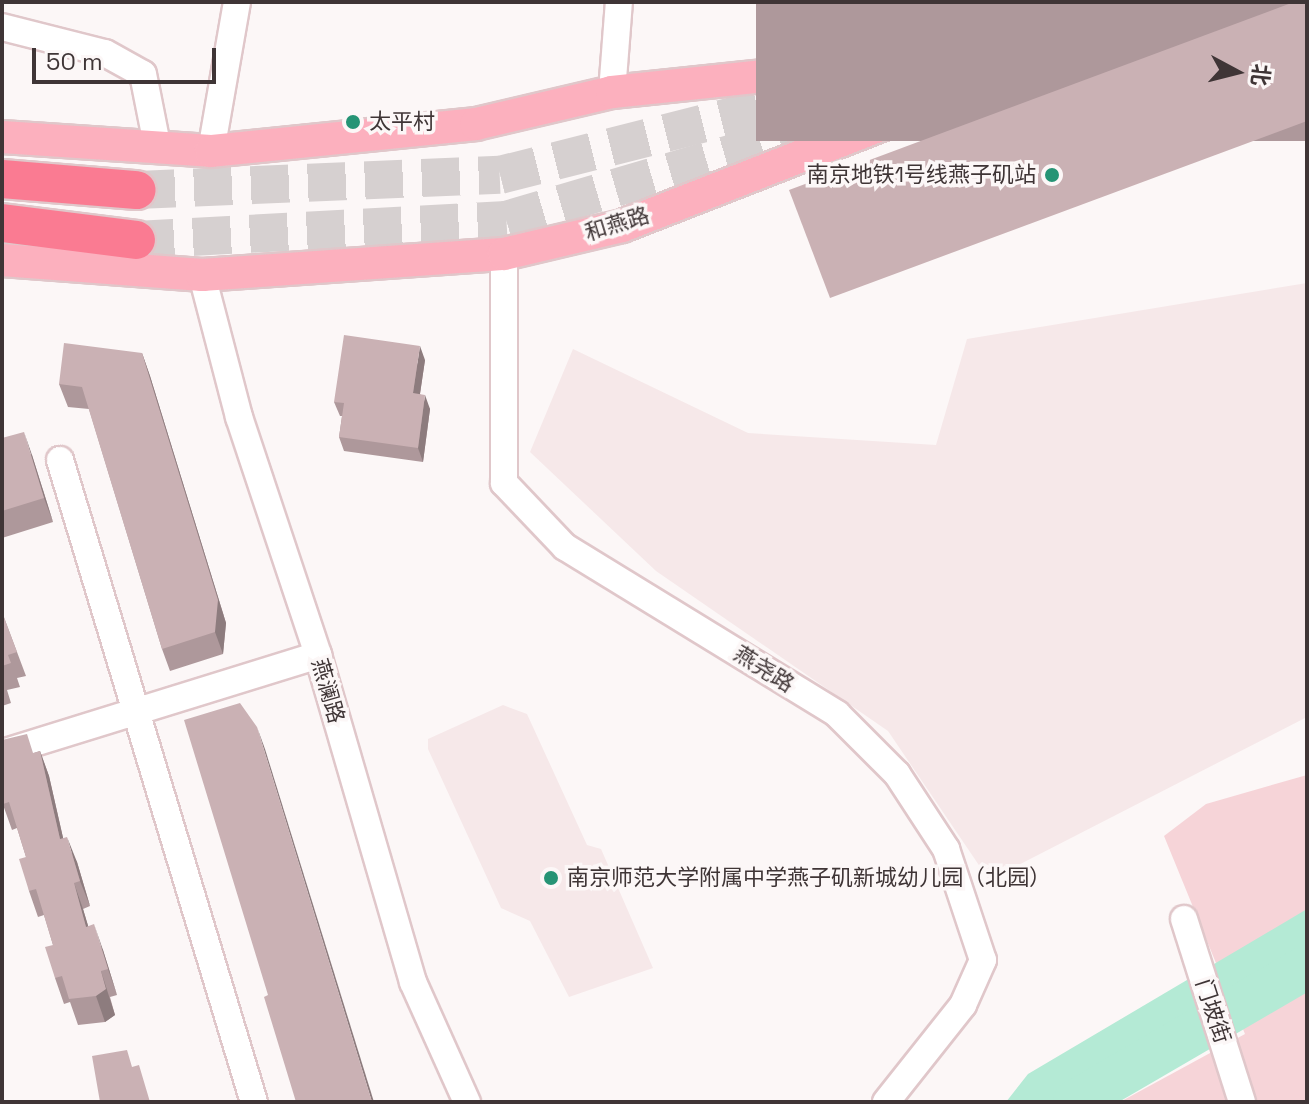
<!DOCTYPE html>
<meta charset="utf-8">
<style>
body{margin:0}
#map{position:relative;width:1309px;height:1104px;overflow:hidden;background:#fcf7f7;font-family:"Space Grotesk","Noto Sans SC",sans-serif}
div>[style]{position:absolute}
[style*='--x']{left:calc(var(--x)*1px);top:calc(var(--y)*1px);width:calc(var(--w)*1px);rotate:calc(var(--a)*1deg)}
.built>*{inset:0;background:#f6e8e9}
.green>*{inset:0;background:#f6d4d8}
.water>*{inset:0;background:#b4ead5}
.river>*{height:44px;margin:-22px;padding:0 22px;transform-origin:22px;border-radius:22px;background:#b4ead5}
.highway-tunnel>*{height:38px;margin-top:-19px;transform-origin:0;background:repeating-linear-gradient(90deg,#d6d0d0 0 38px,transparent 0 57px)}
.roads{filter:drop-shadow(2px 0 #e0c7ca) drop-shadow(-2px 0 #e0c7ca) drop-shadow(0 2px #e0c7ca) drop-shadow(0 -2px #e0c7ca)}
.minor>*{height:26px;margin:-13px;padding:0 13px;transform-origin:13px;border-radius:13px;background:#fff}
.major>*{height:32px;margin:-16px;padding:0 16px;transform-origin:16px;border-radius:16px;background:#fcb0be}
.highway>*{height:38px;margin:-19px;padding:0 19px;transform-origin:19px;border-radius:19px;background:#fa7b92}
.wall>*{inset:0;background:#ae989b;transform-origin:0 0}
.shaded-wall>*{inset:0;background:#8d7c7e}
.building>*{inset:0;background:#cab1b4}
.dots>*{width:22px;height:22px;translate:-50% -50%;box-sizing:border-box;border:4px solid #fcf7f7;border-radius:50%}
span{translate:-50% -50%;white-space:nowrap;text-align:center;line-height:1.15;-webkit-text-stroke:7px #fcf7f7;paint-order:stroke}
.poi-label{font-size:22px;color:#3f3536}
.left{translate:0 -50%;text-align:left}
.right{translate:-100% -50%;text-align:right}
.street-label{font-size:22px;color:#3f3536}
.frame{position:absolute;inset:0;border:4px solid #3f3536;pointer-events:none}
.north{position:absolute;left:1197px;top:32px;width:80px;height:80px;-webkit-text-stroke:6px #fcf7f7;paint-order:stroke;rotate:97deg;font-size:22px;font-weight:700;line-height:32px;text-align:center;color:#3f3536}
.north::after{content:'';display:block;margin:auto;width:28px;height:36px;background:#3f3536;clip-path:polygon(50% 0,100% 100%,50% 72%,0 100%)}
.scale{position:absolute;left:32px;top:48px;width:184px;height:36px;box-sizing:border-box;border:4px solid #3f3536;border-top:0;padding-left:10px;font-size:24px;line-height:28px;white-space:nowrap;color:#3f3536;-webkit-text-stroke:6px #fcf7f7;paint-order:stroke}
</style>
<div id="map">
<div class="built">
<div style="clip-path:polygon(1307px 283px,1307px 717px,989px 880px,888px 731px,656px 571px,530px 452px,573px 349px,748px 433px,936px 445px,967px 339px)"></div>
<div style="clip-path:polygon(503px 705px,527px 714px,587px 845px,601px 849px,653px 968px,569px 997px,530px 921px,501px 908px,428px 749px,428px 739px)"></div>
</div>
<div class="green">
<div style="clip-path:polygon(1307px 775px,1307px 1102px,1120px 1102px,1245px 1034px,1164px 836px,1206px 804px)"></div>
</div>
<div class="water">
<div style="clip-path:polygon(1307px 909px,1307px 964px,1156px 1053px,1087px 1102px,1006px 1102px,1028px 1074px)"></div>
</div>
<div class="river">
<div style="--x:1075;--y:1102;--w:268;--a:-30.2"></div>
</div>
<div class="highway-tunnel">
<div style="--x:137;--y:190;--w:363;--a:-2.4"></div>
<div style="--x:500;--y:175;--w:331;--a:-14.2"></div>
<div style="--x:821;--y:94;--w:249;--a:-21.7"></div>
<div style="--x:136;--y:240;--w:371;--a:-3.1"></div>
<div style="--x:506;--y:220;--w:383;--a:-16.4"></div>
</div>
<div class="roads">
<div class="minor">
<div style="--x:2;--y:27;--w:106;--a:14.2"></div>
<div style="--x:105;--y:53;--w:43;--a:28.9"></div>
<div style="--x:143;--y:74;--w:77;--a:78.8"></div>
<div style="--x:612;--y:92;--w:90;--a:-85.6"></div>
<div style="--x:211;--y:151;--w:151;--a:-80.1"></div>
<div style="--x:504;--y:254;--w:229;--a:90"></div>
<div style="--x:504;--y:483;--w:88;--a:46.4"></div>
<div style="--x:565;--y:547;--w:319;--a:31.5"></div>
<div style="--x:837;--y:714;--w:85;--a:45"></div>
<div style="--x:897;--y:774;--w:90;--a:56.8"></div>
<div style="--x:946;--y:849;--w:117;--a:71.6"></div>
<div style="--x:983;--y:960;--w:49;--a:114"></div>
<div style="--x:963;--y:1005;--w:124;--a:128.4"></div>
<div style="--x:202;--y:275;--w:147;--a:75.4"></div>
<div style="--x:239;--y:417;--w:251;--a:71.6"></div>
<div style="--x:318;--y:655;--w:341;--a:73.8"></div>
<div style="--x:413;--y:982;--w:132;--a:65.8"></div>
<div style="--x:60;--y:460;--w:671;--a:73.19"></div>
<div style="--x:2;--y:753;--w:331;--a:-17.2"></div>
<div style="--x:1184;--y:919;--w:192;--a:72.4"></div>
</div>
<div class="major">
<div style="--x:2;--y:137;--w:209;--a:3.8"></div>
<div style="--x:211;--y:151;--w:266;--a:-5.8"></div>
<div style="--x:476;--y:124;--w:140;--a:-13.2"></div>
<div style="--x:612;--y:92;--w:220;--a:-6"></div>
<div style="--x:831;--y:69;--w:177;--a:-22.2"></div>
<div style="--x:2;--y:260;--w:201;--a:4.3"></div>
<div style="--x:202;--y:275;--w:303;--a:-4"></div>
<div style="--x:504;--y:254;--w:121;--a:-13.3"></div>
<div style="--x:622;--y:226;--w:616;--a:-21.32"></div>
</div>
<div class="highway">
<div style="--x:2;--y:179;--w:135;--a:4.7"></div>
<div style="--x:2;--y:223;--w:135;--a:7.2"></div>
</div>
</div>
<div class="wall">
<div style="left:1307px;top:2px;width:139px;height:551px;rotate:90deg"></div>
<div style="clip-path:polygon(142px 353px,150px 376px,226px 623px,223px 654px,170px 671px,162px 649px,89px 409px,68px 407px,59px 384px)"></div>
<div style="clip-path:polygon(425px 360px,420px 394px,430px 409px,423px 462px,344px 451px,339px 437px,342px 416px,340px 416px,334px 402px)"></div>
<div style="clip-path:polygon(2px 438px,32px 455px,53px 522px,2px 538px)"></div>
<div style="clip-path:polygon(2px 612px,26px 676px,17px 678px,20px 687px,7px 690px,11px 703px,2px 706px)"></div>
<div style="clip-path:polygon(40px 751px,49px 776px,63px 838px,77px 862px,90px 906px,83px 909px,88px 926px,103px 950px,117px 995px,110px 997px,115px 1015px,105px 1022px,78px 1025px,70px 1002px,64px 1004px,55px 978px,53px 945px,44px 915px,38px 917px,29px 891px,26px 857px,17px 828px,12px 830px,2px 802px,34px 753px)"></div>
</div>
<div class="shaded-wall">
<div style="clip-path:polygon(420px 346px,425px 360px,418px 407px,413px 393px)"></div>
<div style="clip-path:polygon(142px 353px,150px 376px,226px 623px,223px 654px,215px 632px)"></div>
<div style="clip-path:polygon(425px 395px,430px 409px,423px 462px,418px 448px)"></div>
<div style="clip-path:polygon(24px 432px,32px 455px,53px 522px,44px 498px)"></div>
<div style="clip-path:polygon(257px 727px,265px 749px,374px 1102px,372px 1102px)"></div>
<div style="clip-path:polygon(40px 751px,49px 776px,69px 864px,60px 839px)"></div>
<div style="clip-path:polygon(67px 837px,77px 862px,90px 906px,80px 881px)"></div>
<div style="clip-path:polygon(74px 883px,83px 909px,96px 952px,86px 927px)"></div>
<div style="clip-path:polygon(94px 924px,103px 950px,117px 995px,108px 969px)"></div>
<div style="clip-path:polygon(101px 971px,115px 1015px,105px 1022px,96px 996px)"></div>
</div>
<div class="building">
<div style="clip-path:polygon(1294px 2px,1307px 2px,1307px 121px,830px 298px,789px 190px)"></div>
<div style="clip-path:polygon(344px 335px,420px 346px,413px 393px,425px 395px,418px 448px,339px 437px,344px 403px,334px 402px)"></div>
<div style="clip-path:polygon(64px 343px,142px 353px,218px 600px,215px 632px,162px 649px,82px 387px,59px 384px)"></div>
<div style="clip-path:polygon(24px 432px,44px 498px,2px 511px,2px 438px)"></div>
<div style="clip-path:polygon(2px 612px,17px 652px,8px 655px,11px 663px,2px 666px)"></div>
<div style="clip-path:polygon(240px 703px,257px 727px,372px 1102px,296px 1102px,264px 997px,268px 995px,184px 720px)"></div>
<div style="clip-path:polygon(27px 734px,33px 753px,40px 751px,60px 839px,67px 837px,80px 881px,74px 883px,86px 927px,94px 924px,108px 969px,101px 971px,106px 989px,96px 996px,69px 999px,62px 976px,55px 978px,45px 947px,53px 945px,36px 889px,29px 891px,19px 859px,26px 857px,9px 802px,3px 804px,2px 802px,2px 740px)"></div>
<div style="clip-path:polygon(127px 1050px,132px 1067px,139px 1065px,150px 1102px,100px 1102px,92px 1056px)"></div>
</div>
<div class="dots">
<div style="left:353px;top:122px;background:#269475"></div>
<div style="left:1052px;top:175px;background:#269475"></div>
<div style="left:551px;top:878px;background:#269475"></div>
</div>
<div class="poi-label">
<span class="left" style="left:369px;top:122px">太平村</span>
<span class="right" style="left:1036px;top:175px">南京地铁1号线燕子矶站</span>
<span class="left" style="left:567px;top:878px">南京师范大学附属中学燕子矶新城幼儿园（北园）</span>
</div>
<div class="street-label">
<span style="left:617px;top:224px;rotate:-17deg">和燕路</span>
<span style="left:764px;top:669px;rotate:32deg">燕尧路</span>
<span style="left:328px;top:691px;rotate:74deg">燕澜路</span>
<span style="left:1213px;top:1011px;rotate:72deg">门坡街</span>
</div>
<div class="frame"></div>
<div class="north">北</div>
<div class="scale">50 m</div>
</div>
